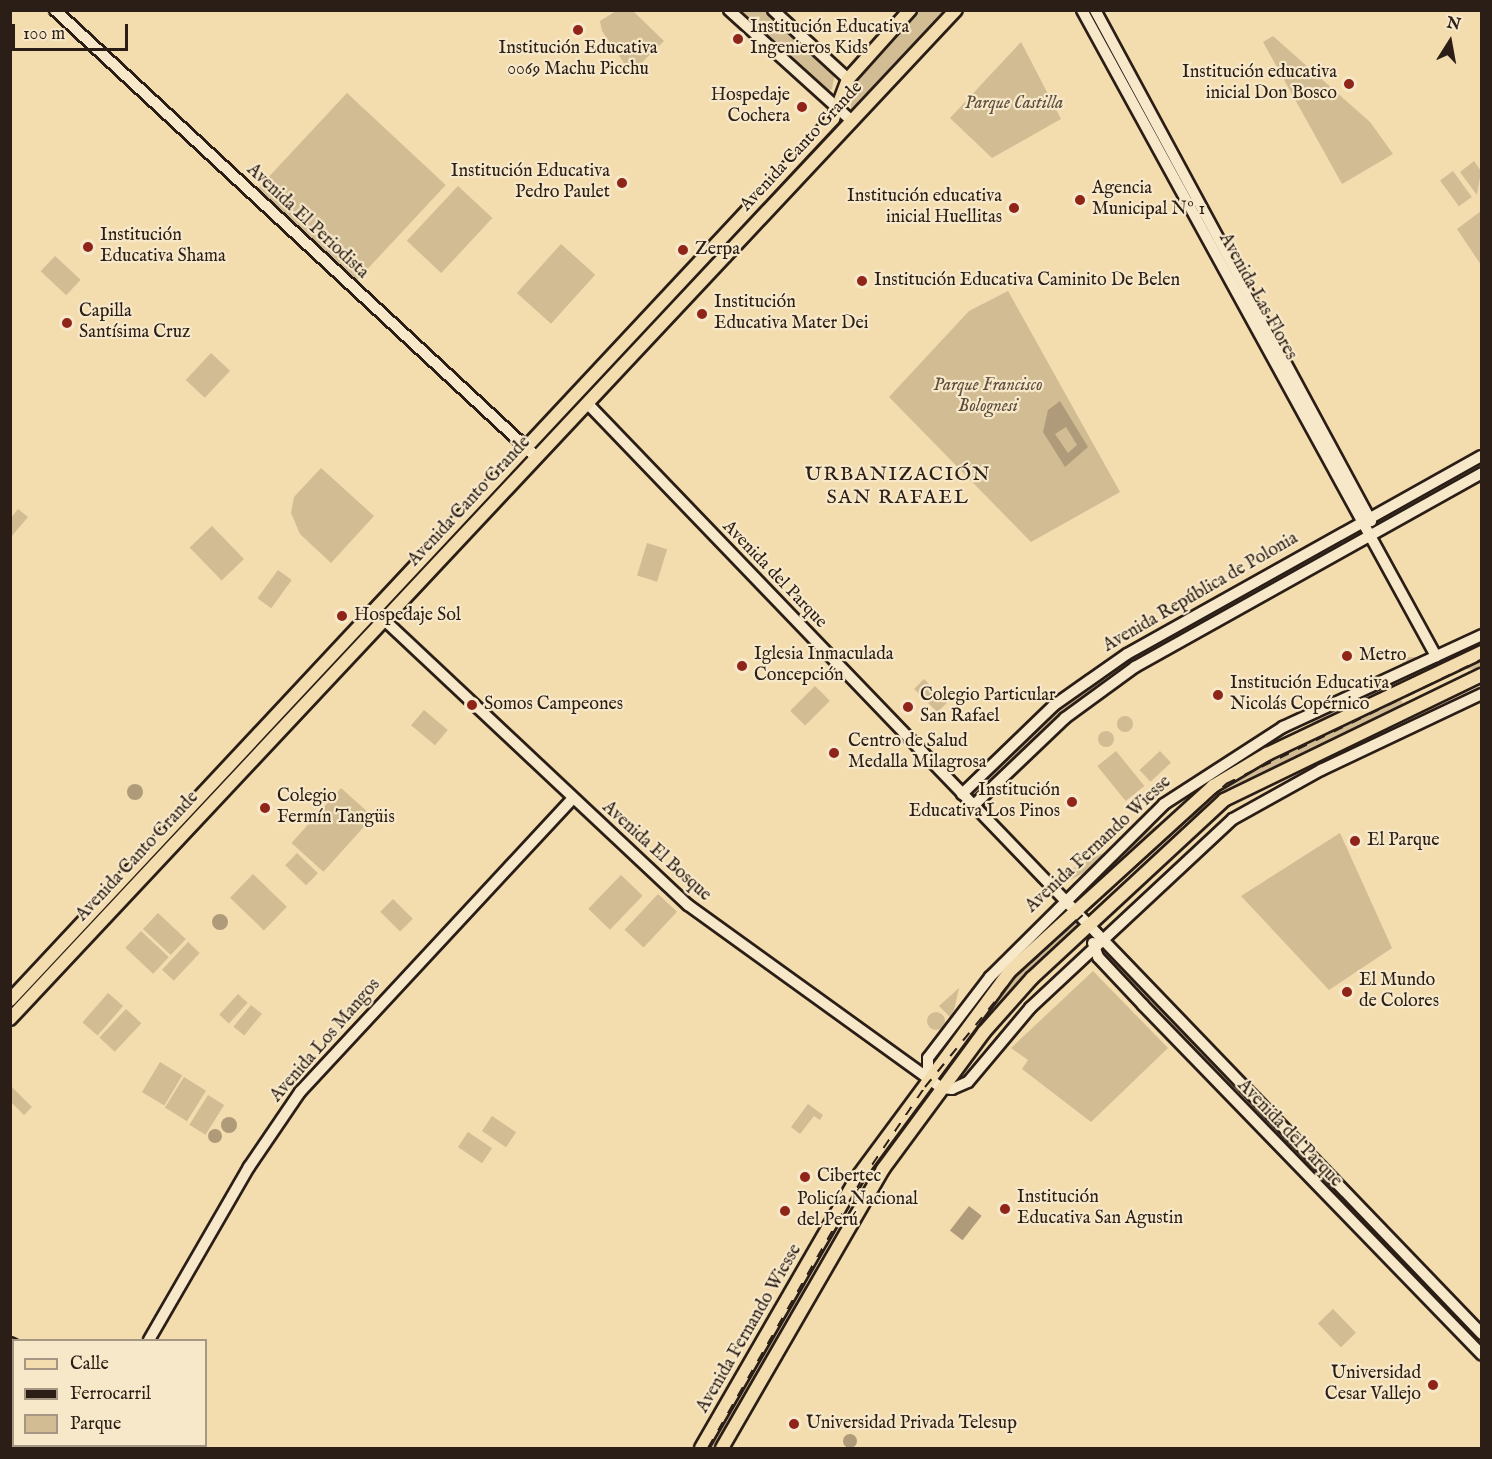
<!DOCTYPE html>
<meta charset="utf-8">
<style>
body{margin:0}
#map{position:relative;width:1492px;height:1459px;overflow:hidden;background:#f3dcae;font-family:"IM FELL English",serif}
div>[style]{position:absolute}
[style*='--x']{left:calc(var(--x)*1px);top:calc(var(--y)*1px);width:calc(var(--w)*1px);rotate:calc(var(--a)*1deg)}
.green>*{inset:0;background:#d1bc94;transform-origin:0 0}
.round{border-radius:50%}
.water>*{inset:0;background:#af9b7a;transform-origin:0 0}
.roads{filter:drop-shadow(2px 0 #2a1e16) drop-shadow(-2px 0 #2a1e16) drop-shadow(0 2px #2a1e16) drop-shadow(0 -2px #2a1e16)}
.secondary>*{height:10px;margin:-5px;padding:0 5px;transform-origin:5px;border-radius:5px;background:#f7e8ca}
.primary>*{height:12px;margin:-6px;padding:0 6px;transform-origin:6px;border-radius:6px;background:#f3dcae}
.rail>*{height:2px;margin-top:-1px;transform-origin:0;background:repeating-linear-gradient(90deg,#2a1e16 0 10px,transparent 0 20px)}
.dots>*{width:16px;height:16px;translate:-50% -50%;box-sizing:border-box;border:3px solid #f7e8ca;border-radius:50%}
span{translate:-50% -50%;white-space:nowrap;text-align:center;line-height:1.15;-webkit-text-stroke:4.5px #f7e8ca;paint-order:stroke}
.poi-label{font-size:18px;color:#2a1e16}
.left{translate:0 -50%;text-align:left}
.right{translate:-100% -50%;text-align:right}
.park-label{font-size:18px;color:#5c4d3c;font-style:italic}
.street-label{font-size:18px;color:#2a1e16}
.neighbourhood-label{font-size:20px;color:#2a1e16;letter-spacing:1.5px}
.frame{position:absolute;inset:0;border:12px solid #2a1e16;pointer-events:none}
.legend{position:absolute;left:12px;top:1339px;width:195px;height:108px;box-sizing:border-box;background:#f7e8ca;border:2px solid #a59782;margin:0;padding:8px 10px;list-style:none;font-size:18px;color:#2a1e16}
.legend li{display:flex;align-items:center;gap:12px;height:30px}
.legend b{width:30px;border:2px solid #a59782}
.north{position:absolute;left:1420px;top:12px;width:60px;height:60px;-webkit-text-stroke:4px #f7e8ca;paint-order:stroke;rotate:11deg;font-size:16px;font-weight:700;line-height:24px;text-align:center;color:#2a1e16}
.north::after{content:'';display:block;margin:auto;width:21px;height:27px;background:#2a1e16;clip-path:polygon(50% 0,100% 100%,50% 72%,0 100%)}
.scale{position:absolute;left:12px;top:24px;width:116px;height:27px;box-sizing:border-box;border:3px solid #2a1e16;border-top:0;padding-left:8px;font-size:18px;line-height:21px;white-space:nowrap;color:#2a1e16;-webkit-text-stroke:4px #f7e8ca;paint-order:stroke}
</style>
<div id="map">
<div class="green">
<div style="clip-path:polygon(616px 11px,633px 11px,664px 41px,631px 73px,602px 31px,600px 21px)"></div>
<div style="clip-path:polygon(733px 11px,769px 11px,835px 72px,832px 89px,824px 92px)"></div>
<div style="clip-path:polygon(914px 11px,946px 11px,851px 109px,850px 83px)"></div>
<div style="clip-path:polygon(1273px 36px,1370px 122px,1393px 154px,1342px 184px,1263px 42px)"></div>
<div style="clip-path:polygon(1021px 42px,1061px 119px,992px 158px,950px 118px)"></div>
<div style="left:347px;top:93px;width:135px;height:133px;rotate:43deg"></div>
<div style="clip-path:polygon(1474px 161px,1481px 171px,1477px 195px,1460px 172px)"></div>
<div style="left:1453px;top:171px;width:32px;height:16px;rotate:54deg"></div>
<div style="left:458px;top:186px;width:47px;height:75px;rotate:43deg"></div>
<div style="clip-path:polygon(1481px 211px,1481px 265px,1457px 229px)"></div>
<div style="left:561px;top:244px;width:46px;height:66px;rotate:42deg"></div>
<div style="left:55px;top:256px;width:35px;height:21px;rotate:43deg"></div>
<div style="clip-path:polygon(706px 261px,709px 266px,537px 448px,534px 445px)"></div>
<div style="clip-path:polygon(1008px 291px,1120px 492px,1031px 542px,889px 397px,969px 311px)"></div>
<div style="left:211px;top:353px;width:26px;height:37px;rotate:43deg"></div>
<div style="clip-path:polygon(524px 454px,528px 460px,379px 613px)"></div>
<div style="clip-path:polygon(321px 468px,374px 516px,331px 563px,300px 534px,291px 513px,294px 497px)"></div>
<div style="clip-path:polygon(18px 509px,28px 517px,11px 537px,11px 518px)"></div>
<div style="clip-path:polygon(1359px 524px,1362px 534px,1116px 673px,1110px 669px)"></div>
<div style="left:212px;top:526px;width:46px;height:31px;rotate:46deg"></div>
<div style="left:647px;top:543px;width:21px;height:34px;rotate:17deg"></div>
<div style="left:278px;top:570px;width:17px;height:35px;rotate:36deg"></div>
<div style="clip-path:polygon(372px 618px,376px 623px,318px 682px,317px 680px)"></div>
<div style="left:1481px;top:657px;width:12px;height:79px;rotate:90deg"></div>
<div style="clip-path:polygon(1103px 676px,1106px 684px,975px 798px,970px 795px,1062px 706px)"></div>
<div style="left:924px;top:679px;width:33px;height:14px;rotate:45deg"></div>
<div style="clip-path:polygon(1393px 680px,1397px 689px,1314px 725px,1311px 721px)"></div>
<div style="left:815px;top:686px;width:21px;height:35px;rotate:45deg"></div>
<div style="clip-path:polygon(307px 688px,310px 691px,141px 867px)"></div>
<div style="clip-path:polygon(1399px 695px,1404px 706px,1210px 805px,1205px 800px,1235px 776px)"></div>
<div style="left:424px;top:710px;width:31px;height:20px;rotate:40deg"></div>
<div class="round" style="left:1117px;top:716px;width:16px;height:16px"></div>
<div class="round" style="left:1098px;top:731px;width:16px;height:16px"></div>
<div style="left:1116px;top:751px;width:45px;height:24px;rotate:51deg"></div>
<div style="left:1160px;top:751px;width:16px;height:28px;rotate:47deg"></div>
<div style="left:341px;top:788px;width:43px;height:74px;rotate:42deg"></div>
<div style="left:1201px;top:803px;width:9px;height:163px;rotate:63deg"></div>
<div style="clip-path:polygon(1340px 833px,1392px 948px,1329px 990px,1241px 896px)"></div>
<div style="left:297px;top:853px;width:29px;height:17px;rotate:44deg"></div>
<div style="left:253px;top:874px;width:47px;height:33px;rotate:44deg"></div>
<div style="left:621px;top:875px;width:30px;height:47px;rotate:44deg"></div>
<div style="clip-path:polygon(124px 883px,129px 886px,11px 1014px,10px 1004px)"></div>
<div style="left:658px;top:894px;width:26px;height:49px;rotate:43deg"></div>
<div style="left:393px;top:899px;width:28px;height:18px;rotate:45deg"></div>
<div style="left:158px;top:913px;width:38px;height:22px;rotate:43deg"></div>
<div style="clip-path:polygon(1075px 916px,1082px 924px,948px 1074px,942px 1069px,1001px 985px)"></div>
<div style="left:141px;top:931px;width:38px;height:23px;rotate:43deg"></div>
<div style="left:188px;top:942px;width:16px;height:38px;rotate:43deg"></div>
<div style="clip-path:polygon(1107px 954px,1236px 1087px,1233px 1090px,1103px 957px)"></div>
<div style="clip-path:polygon(1093px 971px,1168px 1048px,1091px 1122px,1022px 1069px,1028px 1060px,1011px 1048px)"></div>
<div style="clip-path:polygon(959px 988px,954px 1010px,950px 1017px,939px 1006px)"></div>
<div style="left:108px;top:993px;width:20px;height:39px;rotate:41deg"></div>
<div style="left:238px;top:994px;width:13px;height:28px;rotate:42deg"></div>
<div style="left:251px;top:1005px;width:14px;height:28px;rotate:39deg"></div>
<div style="left:126px;top:1009px;width:21px;height:39px;rotate:43deg"></div>
<div class="round" style="left:927px;top:1012px;width:18px;height:18px"></div>
<div style="left:160px;top:1062px;width:26px;height:35px;rotate:31deg"></div>
<div style="left:184px;top:1077px;width:26px;height:36px;rotate:32deg"></div>
<div style="clip-path:polygon(11px 1086px,32px 1107px,24px 1115px,11px 1102px)"></div>
<div style="clip-path:polygon(1240px 1093px,1311px 1165px,1307px 1168px,1237px 1096px)"></div>
<div style="left:208px;top:1095px;width:19px;height:35px;rotate:32deg"></div>
<div style="clip-path:polygon(808px 1104px,823px 1115px,820px 1120px,814px 1116px,800px 1134px,791px 1127px)"></div>
<div style="left:492px;top:1116px;width:29px;height:18px;rotate:34deg"></div>
<div style="left:468px;top:1132px;width:29px;height:18px;rotate:34deg"></div>
<div style="clip-path:polygon(1337px 1191px,1453px 1314px,1450px 1317px,1332px 1196px)"></div>
<div style="clip-path:polygon(803px 1283px,808px 1286px,718px 1448px,706px 1448px)"></div>
<div style="left:1333px;top:1309px;width:33px;height:21px;rotate:46deg"></div>
</div>
<div class="water">
<div style="clip-path:polygon(evenodd,1060px 401px,1088px 447px,1065px 467px,1043px 432px,1048px 410px,1060px 401px,1066px 427px,1077px 445px,1068px 453px,1055px 434px,1066px 427px)"></div>
<div class="round" style="left:127px;top:784px;width:16px;height:16px"></div>
<div class="round" style="left:212px;top:914px;width:16px;height:16px"></div>
<div class="round" style="left:221px;top:1117px;width:16px;height:16px"></div>
<div class="round" style="left:208px;top:1129px;width:14px;height:14px"></div>
<div style="left:969px;top:1206px;width:16px;height:31px;rotate:38deg"></div>
<div class="round" style="left:843px;top:1434px;width:14px;height:14px"></div>
</div>
<div class="roads">
<div class="secondary">
<div style="--x:55;--y:10;--w:651;--a:42.88"></div>
<div style="--x:729;--y:10;--w:166;--a:42.1"></div>
<div style="--x:773;--y:10;--w:102;--a:42.6"></div>
<div style="--x:1082;--y:10;--w:737;--a:61.28"></div>
<div style="--x:1095;--y:10;--w:581;--a:61.63"></div>
<div style="--x:587;--y:403;--w:1291;--a:46.13"></div>
<div style="--x:378;--y:614;--w:425;--a:43.2"></div>
<div style="--x:688;--y:905;--w:313;--a:35.8"></div>
<div style="--x:942;--y:1088;--w:10;--a:6"></div>
<div style="--x:952;--y:1089;--w:17;--a:-24"></div>
<div style="--x:968;--y:1082;--w:97;--a:-50"></div>
<div style="--x:1030;--y:1008;--w:277;--a:-43"></div>
<div style="--x:1233;--y:819;--w:101;--a:-29.1"></div>
<div style="--x:1321;--y:770;--w:178;--a:-25.3"></div>
<div style="--x:962;--y:794;--w:127;--a:-44"></div>
<div style="--x:1053;--y:706;--w:90;--a:-35.1"></div>
<div style="--x:1127;--y:654;--w:406;--a:-29.2"></div>
<div style="--x:973;--y:806;--w:127;--a:-43.7"></div>
<div style="--x:1065;--y:718;--w:87;--a:-36.1"></div>
<div style="--x:1135;--y:667;--w:398;--a:-29.2"></div>
<div style="--x:1093;--y:943;--w:15;--a:70"></div>
<div style="--x:1098;--y:957;--w:66;--a:46.8"></div>
<div style="--x:1143;--y:1005;--w:487;--a:45.9"></div>
<div style="--x:928;--y:1077;--w:19;--a:-90"></div>
<div style="--x:928;--y:1058;--w:102;--a:-52.6"></div>
<div style="--x:990;--y:977;--w:245;--a:-44.8"></div>
<div style="--x:1164;--y:804;--w:142;--a:-32.9"></div>
<div style="--x:1283;--y:727;--w:219;--a:-24.8"></div>
<div style="--x:149;--y:1340;--w:200;--a:-60"></div>
<div style="--x:249;--y:1167;--w:91;--a:-55.8"></div>
<div style="--x:300;--y:1092;--w:401;--a:-47.1"></div>
</div>
<div class="primary">
<div style="--x:10;--y:1000;--w:1206;--a:-46.95"></div>
<div style="--x:833;--y:119;--w:43;--a:-69.4"></div>
<div style="--x:848;--y:79;--w:93;--a:-48.1"></div>
<div style="--x:10;--y:1019;--w:1383;--a:-46.85"></div>
<div style="--x:10;--y:1344;--w:4;--a:27"></div>
<div style="--x:10;--y:1365;--w:4;--a:14"></div>
<div style="--x:145;--y:1446;--w:5;--a:22"></div>
<div style="--x:178;--y:1446;--w:5;--a:22"></div>
<div style="--x:701;--y:1448;--w:310;--a:-60"></div>
<div style="--x:856;--y:1179;--w:259;--a:-53.5"></div>
<div style="--x:1010;--y:971;--w:275;--a:-42.3"></div>
<div style="--x:1213;--y:786;--w:63;--a:-30.7"></div>
<div style="--x:1267;--y:754;--w:238;--a:-25.4"></div>
<div style="--x:722;--y:1448;--w:322;--a:-60"></div>
<div style="--x:883;--y:1169;--w:170;--a:-53.6"></div>
<div style="--x:984;--y:1032;--w:72;--a:-48.4"></div>
<div style="--x:1032;--y:978;--w:262;--a:-42.8"></div>
<div style="--x:1224;--y:800;--w:287;--a:-25.9"></div>
</div>
</div>
<div class="rail">
<div style="--x:708;--y:1448;--w:308;--a:-60.2"></div>
<div style="--x:861;--y:1181;--w:114;--a:-55.8"></div>
<div style="--x:925;--y:1087;--w:144;--a:-50.7"></div>
<div style="--x:1016;--y:976;--w:285;--a:-42.4"></div>
<div style="--x:1226;--y:784;--w:285;--a:-26"></div>
</div>
<div class="dots">
<div style="left:578px;top:30px;background:#8f2418"></div>
<div style="left:738px;top:39px;background:#8f2418"></div>
<div style="left:1349px;top:84px;background:#8f2418"></div>
<div style="left:802px;top:107px;background:#8f2418"></div>
<div style="left:622px;top:183px;background:#8f2418"></div>
<div style="left:1080px;top:200px;background:#8f2418"></div>
<div style="left:1014px;top:208px;background:#8f2418"></div>
<div style="left:88px;top:247px;background:#8f2418"></div>
<div style="left:683px;top:250px;background:#8f2418"></div>
<div style="left:862px;top:281px;background:#8f2418"></div>
<div style="left:702px;top:314px;background:#8f2418"></div>
<div style="left:67px;top:323px;background:#8f2418"></div>
<div style="left:342px;top:616px;background:#8f2418"></div>
<div style="left:1347px;top:656px;background:#8f2418"></div>
<div style="left:742px;top:666px;background:#8f2418"></div>
<div style="left:1218px;top:695px;background:#8f2418"></div>
<div style="left:472px;top:705px;background:#8f2418"></div>
<div style="left:908px;top:707px;background:#8f2418"></div>
<div style="left:834px;top:753px;background:#8f2418"></div>
<div style="left:1072px;top:802px;background:#8f2418"></div>
<div style="left:265px;top:808px;background:#8f2418"></div>
<div style="left:1355px;top:841px;background:#8f2418"></div>
<div style="left:1347px;top:992px;background:#8f2418"></div>
<div style="left:805px;top:1177px;background:#8f2418"></div>
<div style="left:1005px;top:1209px;background:#8f2418"></div>
<div style="left:785px;top:1211px;background:#8f2418"></div>
<div style="left:1433px;top:1385px;background:#8f2418"></div>
<div style="left:794px;top:1424px;background:#8f2418"></div>
</div>
<div class="poi-label">
<span class="left" style="left:750px;top:39px">Institución Educativa<br>Ingenieros Kids</span>
<span style="left:578px;top:60px">Institución Educativa<br>0069 Machu Picchu</span>
<span class="right" style="left:1337px;top:84px">Institución educativa<br>inicial Don Bosco</span>
<span class="right" style="left:790px;top:107px">Hospedaje<br>Cochera</span>
<span class="right" style="left:610px;top:183px">Institución Educativa<br>Pedro Paulet</span>
<span class="left" style="left:1092px;top:200px">Agencia<br>Municipal Nº 1</span>
<span class="right" style="left:1002px;top:208px">Institución educativa<br>inicial Huellitas</span>
<span class="left" style="left:100px;top:247px">Institución<br>Educativa Shama</span>
<span class="left" style="left:695px;top:250px">Zerpa</span>
<span class="left" style="left:874px;top:281px">Institución Educativa Caminito De Belen</span>
<span class="left" style="left:714px;top:314px">Institución<br>Educativa Mater Dei</span>
<span class="left" style="left:79px;top:323px">Capilla<br>Santísima Cruz</span>
<span class="left" style="left:354px;top:616px">Hospedaje Sol</span>
<span class="left" style="left:754px;top:666px">Iglesia Inmaculada<br>Concepción</span>
<span class="left" style="left:1359px;top:656px">Metro</span>
<span class="left" style="left:1230px;top:695px">Institución Educativa<br>Nicolás Copérnico</span>
<span class="left" style="left:920px;top:707px">Colegio Particular<br>San Rafael</span>
<span class="left" style="left:484px;top:705px">Somos Campeones</span>
<span class="left" style="left:848px;top:753px">Centro de Salud<br>Medalla Milagrosa</span>
<span class="right" style="left:1060px;top:802px">Institución<br>Educativa Los Pinos</span>
<span class="left" style="left:277px;top:808px">Colegio<br>Fermín Tangüis</span>
<span class="left" style="left:1367px;top:841px">El Parque</span>
<span class="left" style="left:1359px;top:992px">El Mundo<br>de Colores</span>
<span class="left" style="left:817px;top:1177px">Cibertec</span>
<span class="left" style="left:1017px;top:1209px">Institución<br>Educativa San Agustin</span>
<span class="left" style="left:797px;top:1211px">Policía Nacional<br>del Perú</span>
<span class="right" style="left:1421px;top:1385px">Universidad<br>Cesar Vallejo</span>
<span class="left" style="left:806px;top:1424px">Universidad Privada Telesup</span>
</div>
<div class="park-label">
<span style="left:1014px;top:104px">Parque Castilla</span>
<span style="left:988px;top:397px">Parque Francisco<br>Bolognesi</span>
</div>
<div class="street-label">
<span style="left:802px;top:147px;rotate:-47deg">Avenida Canto Grande</span>
<span style="left:307px;top:222px;rotate:43deg">Avenida El Periodista</span>
<span style="left:1257px;top:297px;rotate:61deg">Avenida Las Flores</span>
<span style="left:470px;top:502px;rotate:-47deg">Avenida Canto Grande</span>
<span style="left:774px;top:575px;rotate:46deg">Avenida del Parque</span>
<span style="left:1201px;top:593px;rotate:-30deg">Avenida República de Polonia</span>
<span style="left:1099px;top:845px;rotate:-43deg">Avenida Fernando Wiesse</span>
<span style="left:656px;top:852px;rotate:42deg">Avenida El Bosque</span>
<span style="left:138px;top:857px;rotate:-47deg">Avenida Canto Grande</span>
<span style="left:326px;top:1041px;rotate:-49deg">Avenida Los Mangos</span>
<span style="left:1289px;top:1134px;rotate:46deg">Avenida del Parque</span>
<span style="left:750px;top:1329px;rotate:-60deg">Avenida Fernando Wiesse</span>
</div>
<div class="neighbourhood-label">
<span style="left:898px;top:486px">URBANIZACIÓN<br>SAN RAFAEL</span>
</div>
<div class="frame"></div>
<ul class="legend">
<li><b style="height:8px;background:#f3dcae"></b>Calle</li>
<li><b style="height:8px;background:#2a1e16"></b>Ferrocarril</li>
<li><b style="height:16px;background:#d1bc94"></b>Parque</li>
</ul>
<div class="north">N</div>
<div class="scale">100 m</div>
</div>
